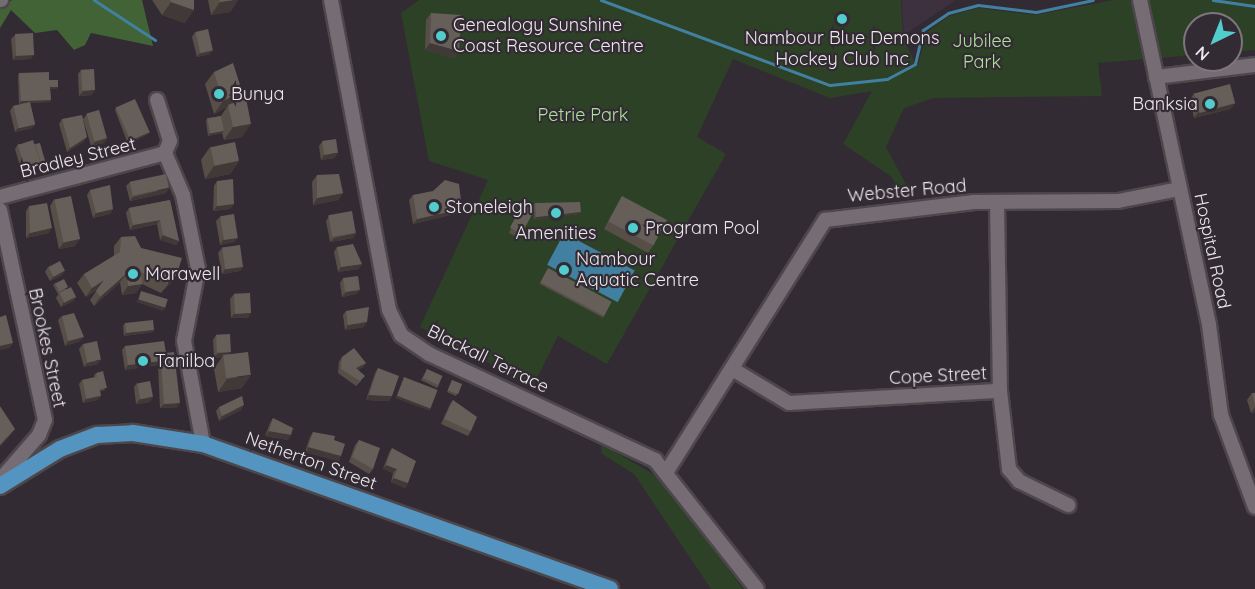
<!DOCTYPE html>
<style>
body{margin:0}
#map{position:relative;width:1255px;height:589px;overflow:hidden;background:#332b33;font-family:Quicksand,sans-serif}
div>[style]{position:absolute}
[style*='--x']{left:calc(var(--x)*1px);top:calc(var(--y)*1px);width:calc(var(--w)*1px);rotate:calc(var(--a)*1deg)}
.commercial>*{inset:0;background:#3d3140}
.green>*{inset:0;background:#2c4125}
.forest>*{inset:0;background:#416335}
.water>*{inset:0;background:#4180a0;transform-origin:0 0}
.stream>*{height:3px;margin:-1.5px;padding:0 1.5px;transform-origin:1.5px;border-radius:1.5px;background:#4180a0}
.roads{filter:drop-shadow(2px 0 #4d474c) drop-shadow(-2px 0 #4d474c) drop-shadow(0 2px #4d474c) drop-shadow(0 -2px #4d474c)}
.minor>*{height:14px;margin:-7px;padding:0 7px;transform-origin:7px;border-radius:7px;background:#756c74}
.major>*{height:16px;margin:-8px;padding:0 8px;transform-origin:8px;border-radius:8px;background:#5394c0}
.wall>*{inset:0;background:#564e47;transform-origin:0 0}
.shaded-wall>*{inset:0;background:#413938;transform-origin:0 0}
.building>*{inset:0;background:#665e59;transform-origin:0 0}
.dots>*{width:16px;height:16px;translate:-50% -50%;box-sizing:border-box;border:3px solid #332b33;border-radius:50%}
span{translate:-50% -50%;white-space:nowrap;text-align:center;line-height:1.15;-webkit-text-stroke:4.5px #332b33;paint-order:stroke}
.poi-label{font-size:18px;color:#ece7ec}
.left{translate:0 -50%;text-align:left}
.right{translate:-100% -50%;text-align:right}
.park-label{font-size:18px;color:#abe199}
.street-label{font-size:18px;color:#ece7ec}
.north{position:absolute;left:1183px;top:12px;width:60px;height:60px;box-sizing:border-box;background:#332b33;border:2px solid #7d767d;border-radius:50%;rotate:223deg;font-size:16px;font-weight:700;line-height:24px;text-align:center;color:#ece7ec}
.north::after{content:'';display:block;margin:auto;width:21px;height:27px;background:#52cdcd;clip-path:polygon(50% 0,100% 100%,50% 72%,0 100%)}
</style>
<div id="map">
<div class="commercial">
<div style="clip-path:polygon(902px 0,956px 0,904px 35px)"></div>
</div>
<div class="green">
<div style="clip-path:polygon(419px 0,901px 0,903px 36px,917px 68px,927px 32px,949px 16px,978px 8px,1035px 15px,1114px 0,1255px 0,1255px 50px,1231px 52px,1231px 24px,1195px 24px,1195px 55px,1098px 63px,1102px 96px,933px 98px,904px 108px,886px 147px,907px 186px,897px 188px,892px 177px,843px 144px,872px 91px,830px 98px,733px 59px,697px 137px,726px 154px,607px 364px,558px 336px,533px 386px,420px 327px,488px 180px,429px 161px,401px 13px)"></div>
<div style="clip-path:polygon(601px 444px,662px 479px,743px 589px,711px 589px,634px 474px,602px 454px)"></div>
</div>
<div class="forest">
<div style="clip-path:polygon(12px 0,142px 0,153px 46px,91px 33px,85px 45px,74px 50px,57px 30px,35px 33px,11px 10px,0 28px,0 9px)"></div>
</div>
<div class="water">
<div style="left:564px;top:233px;width:80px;height:36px;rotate:28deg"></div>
</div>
<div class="stream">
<div style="--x:94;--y:0;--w:73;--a:33.3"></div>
<div style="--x:601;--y:0;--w:244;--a:20.4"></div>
<div style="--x:830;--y:85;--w:57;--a:-6"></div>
<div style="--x:887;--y:79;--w:32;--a:-28"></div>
<div style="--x:915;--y:64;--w:35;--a:-77"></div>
<div style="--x:923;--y:30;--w:30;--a:-34"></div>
<div style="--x:948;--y:13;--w:31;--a:-15"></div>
<div style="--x:978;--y:5;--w:58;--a:6.9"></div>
<div style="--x:1036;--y:12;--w:58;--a:-11.9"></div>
<div style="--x:1213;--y:0;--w:42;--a:8.1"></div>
</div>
<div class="roads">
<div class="minor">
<div style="--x:0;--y:0;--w:1;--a:0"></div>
<div style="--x:331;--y:0;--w:315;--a:79.4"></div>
<div style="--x:389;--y:310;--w:28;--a:64"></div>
<div style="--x:401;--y:335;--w:34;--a:34"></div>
<div style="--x:429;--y:354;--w:250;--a:25.1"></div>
<div style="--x:655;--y:460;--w:164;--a:51.7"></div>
<div style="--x:1140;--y:0;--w:332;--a:78"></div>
<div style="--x:1209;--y:325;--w:91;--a:82.4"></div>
<div style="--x:1221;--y:415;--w:98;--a:69.7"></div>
<div style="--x:1156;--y:77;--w:100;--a:-6.9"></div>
<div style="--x:157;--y:100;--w:43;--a:72.4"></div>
<div style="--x:170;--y:141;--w:13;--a:113"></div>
<div style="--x:165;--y:153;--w:46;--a:66.8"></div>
<div style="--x:183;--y:195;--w:76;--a:78.5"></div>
<div style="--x:198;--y:269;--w:73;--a:101"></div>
<div style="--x:184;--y:341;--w:105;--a:79.5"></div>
<div style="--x:0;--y:197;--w:171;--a:-14.9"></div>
<div style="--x:997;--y:202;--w:189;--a:89.1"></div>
<div style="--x:1000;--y:391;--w:79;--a:83.4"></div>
<div style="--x:1009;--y:469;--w:16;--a:50"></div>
<div style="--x:1019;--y:481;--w:55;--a:26.1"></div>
<div style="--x:0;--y:210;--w:215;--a:77.9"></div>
<div style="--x:45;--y:420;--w:16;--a:112"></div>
<div style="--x:39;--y:435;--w:60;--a:130.9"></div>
<div style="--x:734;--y:370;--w:64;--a:31"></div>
<div style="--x:789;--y:403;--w:211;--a:-3.3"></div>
<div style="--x:667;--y:471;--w:297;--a:-57.8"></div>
<div style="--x:825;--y:220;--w:150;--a:-6.9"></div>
<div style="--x:974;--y:202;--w:144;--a:-0.4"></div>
<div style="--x:1118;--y:201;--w:63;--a:-11"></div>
</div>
<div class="major">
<div style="--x:0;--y:486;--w:70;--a:-31.7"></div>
<div style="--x:60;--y:449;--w:40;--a:-21"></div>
<div style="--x:97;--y:435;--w:36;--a:-3"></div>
<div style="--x:133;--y:433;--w:71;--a:8.9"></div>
<div style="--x:203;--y:444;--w:432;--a:19.6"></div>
</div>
</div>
<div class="wall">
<div style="clip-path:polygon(152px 0,194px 0,185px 23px,162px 15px)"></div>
<div style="clip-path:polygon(208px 0,238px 0,230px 12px,211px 15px)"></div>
<div style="clip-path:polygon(431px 13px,459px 51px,454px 58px,425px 50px,426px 20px)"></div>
<div style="clip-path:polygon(195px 32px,210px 54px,197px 57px,192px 37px)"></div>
<div style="clip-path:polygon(15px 35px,31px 59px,13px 60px,11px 39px)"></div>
<div style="clip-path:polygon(81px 70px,92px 95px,79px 96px,78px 74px)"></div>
<div style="clip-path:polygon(214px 72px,233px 103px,242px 137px,224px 140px,222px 133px,208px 136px,206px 121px,207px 118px,221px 116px,227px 107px,214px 114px,205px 84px)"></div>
<div style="clip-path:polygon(19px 73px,49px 80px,58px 87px,56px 89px,50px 89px,51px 100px,49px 102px,30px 103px,35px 124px,32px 128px,15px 132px,10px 111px,13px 106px,24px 104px,19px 104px,18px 76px)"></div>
<div style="clip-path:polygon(1194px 93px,1235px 103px,1230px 109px,1194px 118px,1190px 100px)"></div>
<div style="clip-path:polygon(116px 107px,150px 132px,148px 134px,128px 144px,115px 110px)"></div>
<div style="clip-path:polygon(87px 114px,107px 138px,104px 143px,91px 146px,83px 119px)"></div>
<div style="clip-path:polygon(62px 119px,87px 137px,83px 142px,67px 152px,59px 124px)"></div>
<div style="clip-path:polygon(322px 142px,335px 158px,321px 160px,319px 146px)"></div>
<div style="clip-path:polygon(18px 144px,35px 144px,46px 164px,44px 166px,22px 173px,15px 149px)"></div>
<div style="clip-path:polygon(210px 147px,239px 161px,230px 174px,205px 179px,201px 160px)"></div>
<div style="clip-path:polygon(317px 175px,343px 193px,338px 200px,313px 205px,312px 182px)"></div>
<div style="clip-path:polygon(217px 181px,234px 204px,230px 209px,213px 211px,214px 186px)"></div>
<div style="clip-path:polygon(130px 182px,166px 193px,130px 201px,126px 186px)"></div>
<div style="clip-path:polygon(90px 190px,113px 209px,110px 214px,93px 218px,87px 195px)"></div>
<div style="clip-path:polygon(413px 195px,459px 213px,413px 224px,409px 200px)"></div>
<div style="clip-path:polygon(622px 196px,653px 246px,648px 253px,604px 229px,618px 203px)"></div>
<div style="clip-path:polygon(54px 199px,75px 246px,59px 249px,50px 206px)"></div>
<div style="clip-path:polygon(170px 200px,179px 241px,176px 245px,160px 240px,157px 224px,130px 230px,126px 213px,129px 208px)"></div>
<div style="clip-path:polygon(535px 203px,579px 214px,534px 220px,534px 211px,519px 238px,509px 233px,520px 209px,523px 204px,533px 209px,533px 206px)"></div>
<div style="clip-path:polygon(29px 206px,49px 233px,26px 238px,26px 211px)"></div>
<div style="clip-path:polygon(329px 216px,356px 233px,353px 238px,330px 242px,326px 221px)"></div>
<div style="clip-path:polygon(220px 217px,238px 238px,234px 242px,220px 245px,216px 221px)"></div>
<div style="clip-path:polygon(121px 237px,141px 248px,176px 276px,169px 285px,168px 285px,161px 293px,142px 284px,136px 293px,122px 295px,120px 282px,94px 306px,90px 300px,97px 290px,86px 297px,77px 283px,84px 274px,114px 256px,114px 246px)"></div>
<div style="clip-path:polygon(337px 247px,362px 264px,358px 269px,338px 272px,334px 252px)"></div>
<div style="clip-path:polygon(222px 248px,243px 267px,240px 271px,222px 274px,218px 253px)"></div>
<div style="clip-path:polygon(48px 267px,62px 275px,50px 281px,45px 272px)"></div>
<div style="left:548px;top:268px;width:72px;height:18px;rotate:28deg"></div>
<div style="clip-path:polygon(343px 278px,360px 290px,356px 294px,342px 297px,340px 283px)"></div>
<div style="clip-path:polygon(55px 283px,66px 289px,76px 297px,73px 301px,61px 307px,56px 298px,59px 293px,58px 294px,53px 285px)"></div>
<div style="clip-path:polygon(234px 294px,248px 318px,231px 318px,230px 299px)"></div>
<div style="clip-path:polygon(346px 311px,364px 327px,345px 330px,343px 315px)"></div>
<div style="clip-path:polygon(62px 316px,80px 341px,65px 346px,58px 320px)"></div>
<div style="clip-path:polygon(125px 323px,153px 332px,124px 336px,123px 326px)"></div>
<div style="clip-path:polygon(216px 335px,229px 355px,242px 388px,218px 392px,214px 369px,222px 357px,214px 358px,213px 340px)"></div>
<div style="clip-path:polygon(83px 344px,98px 364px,84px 367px,79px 349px)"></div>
<div style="clip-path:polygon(125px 346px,166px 353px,177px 408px,160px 408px,158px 365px,125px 370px,122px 350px)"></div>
<div style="clip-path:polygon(342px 357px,366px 363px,363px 367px,358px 370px,361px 381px,356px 386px,338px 373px,339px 362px)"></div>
<div style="clip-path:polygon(378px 368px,392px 396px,389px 401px,366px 400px,375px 373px)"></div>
<div style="clip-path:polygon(427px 369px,439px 385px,437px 388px,421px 380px)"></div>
<div style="clip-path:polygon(96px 373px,105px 390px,100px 391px,101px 396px,97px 400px,83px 403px,79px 384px,82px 380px,94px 377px,94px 375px)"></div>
<div style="clip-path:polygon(452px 380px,457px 394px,456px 396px,447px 392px)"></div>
<div style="clip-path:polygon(137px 383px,150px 402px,136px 404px,134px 387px)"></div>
<div style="clip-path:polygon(1252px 393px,1255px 393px,1255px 412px,1251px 413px,1247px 400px)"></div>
<div style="clip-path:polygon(453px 400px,471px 431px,468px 436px,441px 424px,450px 404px)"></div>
<div style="clip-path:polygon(219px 407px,241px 410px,219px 421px,216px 411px)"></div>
<div style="clip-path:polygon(273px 418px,288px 440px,265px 436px,270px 423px)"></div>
<div style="clip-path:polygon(313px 432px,334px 440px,338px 461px,305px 452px,310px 437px)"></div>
<div style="clip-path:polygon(359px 440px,373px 469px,369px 474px,349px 462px,355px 445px)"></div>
<div style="clip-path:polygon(392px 448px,408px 483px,405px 488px,391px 482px,393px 473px,383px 469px,389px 453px)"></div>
</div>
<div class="shaded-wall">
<div style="clip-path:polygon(234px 0,238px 0,230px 12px,211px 15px,220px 2px)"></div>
<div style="clip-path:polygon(171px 2px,194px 10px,185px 23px,162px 15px)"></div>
<div style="clip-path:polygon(430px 43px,459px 51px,454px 58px,425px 50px)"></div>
<div style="clip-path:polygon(213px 50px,210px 54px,197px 57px,200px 53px)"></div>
<div style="clip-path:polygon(16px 55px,34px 55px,31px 59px,13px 60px)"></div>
<div style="clip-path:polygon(50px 87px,58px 87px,56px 89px,48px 89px)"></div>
<div style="clip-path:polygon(95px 90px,92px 95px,79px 96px,83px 91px)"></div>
<div style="clip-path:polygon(242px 91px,233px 104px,214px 114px,223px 101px)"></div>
<div style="clip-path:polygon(51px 100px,49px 102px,19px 104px,21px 101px)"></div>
<div style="clip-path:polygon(1235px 103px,1230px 109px,1194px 118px,1199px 111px)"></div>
<div style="clip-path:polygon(35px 124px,32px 128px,15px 132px,18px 128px)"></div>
<div style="clip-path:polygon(251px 124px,242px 137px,224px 140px,233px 127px)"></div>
<div style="clip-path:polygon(224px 131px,222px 133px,208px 136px,210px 133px)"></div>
<div style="clip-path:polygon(150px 132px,148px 134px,128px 144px,130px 141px)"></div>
<div style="clip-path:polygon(87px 137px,83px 142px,67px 152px,70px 148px)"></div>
<div style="clip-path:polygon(107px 138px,104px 143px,91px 146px,95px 142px)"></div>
<div style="clip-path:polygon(338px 153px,335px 158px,321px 160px,324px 155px)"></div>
<div style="clip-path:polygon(239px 161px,230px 174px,205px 179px,214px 166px)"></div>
<div style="clip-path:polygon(41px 164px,46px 164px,44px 166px,22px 173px,25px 168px)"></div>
<div style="clip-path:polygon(169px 188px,166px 193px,130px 201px,133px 197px)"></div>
<div style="clip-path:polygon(343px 193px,338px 200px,313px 205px,317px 198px)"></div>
<div style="clip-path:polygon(234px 204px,230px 209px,213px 211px,217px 206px)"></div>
<div style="clip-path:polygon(113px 209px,110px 214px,93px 218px,96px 213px)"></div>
<div style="clip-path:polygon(462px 209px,459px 213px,413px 224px,417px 219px)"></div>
<div style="clip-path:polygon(581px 212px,579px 214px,534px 220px,536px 217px)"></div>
<div style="clip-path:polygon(160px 220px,157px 224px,130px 230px,133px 225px)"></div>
<div style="clip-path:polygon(52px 228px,49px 233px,26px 238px,30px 233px)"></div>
<div style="clip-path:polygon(356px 233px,353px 238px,330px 242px,334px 238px)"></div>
<div style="clip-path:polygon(163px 235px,179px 241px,176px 245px,160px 240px)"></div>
<div style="clip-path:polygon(238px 238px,234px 242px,220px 245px,223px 240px)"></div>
<div style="clip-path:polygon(80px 239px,75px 246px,59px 249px,64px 242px)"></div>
<div style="clip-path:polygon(362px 264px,358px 269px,338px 272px,341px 267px)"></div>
<div style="clip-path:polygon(243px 267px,240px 271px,222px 274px,225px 269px)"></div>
<div style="clip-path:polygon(65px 271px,62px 275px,50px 281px,53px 277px)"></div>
<div style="clip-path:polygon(165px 272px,176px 276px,169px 285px,159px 280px)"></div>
<div style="clip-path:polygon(127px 273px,120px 282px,94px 306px,100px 297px)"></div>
<div style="clip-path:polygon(104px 280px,97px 290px,86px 297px,92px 288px)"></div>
<div style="clip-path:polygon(142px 284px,136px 293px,122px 295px,128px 286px)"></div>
<div style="clip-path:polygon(360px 290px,356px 294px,342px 297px,346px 292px)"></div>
<div style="clip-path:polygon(76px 297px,73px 301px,61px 307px,64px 302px)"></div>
<div style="clip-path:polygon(138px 300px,165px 308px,163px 311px,136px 302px)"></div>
<div style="clip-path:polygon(251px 313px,248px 318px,231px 318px,234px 314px)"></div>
<div style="clip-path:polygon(367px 322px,364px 327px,345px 330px,348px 325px)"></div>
<div style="clip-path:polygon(154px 330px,153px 332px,124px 336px,126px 333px)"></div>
<div style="clip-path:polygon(84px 337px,80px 341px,65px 346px,68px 341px)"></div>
<div style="clip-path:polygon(13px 343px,10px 348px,0 350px,0 346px)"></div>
<div style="clip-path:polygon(231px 352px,228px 357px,223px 356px,222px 357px,214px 358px,218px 353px)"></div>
<div style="clip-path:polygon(101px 360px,98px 364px,84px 367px,87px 363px)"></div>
<div style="clip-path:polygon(161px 361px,158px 365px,125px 370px,128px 365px)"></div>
<div style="clip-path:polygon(366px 363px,363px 367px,353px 373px,356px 368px)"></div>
<div style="clip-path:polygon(251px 375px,242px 388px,218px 392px,227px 379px)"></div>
<div style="clip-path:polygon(369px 395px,392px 396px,389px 401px,366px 400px)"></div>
<div style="clip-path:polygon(101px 396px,97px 400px,83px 403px,86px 399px)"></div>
<div style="clip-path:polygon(397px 396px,431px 408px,430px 411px,395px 398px)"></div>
<div style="clip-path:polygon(153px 397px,150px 402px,136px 404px,140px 399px)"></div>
<div style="clip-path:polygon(180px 403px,177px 408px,160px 408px,164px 404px)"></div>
<div style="clip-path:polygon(244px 405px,241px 410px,219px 421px,222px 416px)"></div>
<div style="clip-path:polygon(1255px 407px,1255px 412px,1251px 413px)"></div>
<div style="clip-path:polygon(15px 429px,10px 436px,0 447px,0 445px)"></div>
<div style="clip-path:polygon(269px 431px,291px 435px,288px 440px,265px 436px)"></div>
<div style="left:308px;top:447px;width:34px;height:6px;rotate:15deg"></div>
<div style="clip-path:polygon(386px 465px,397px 469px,393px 473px,383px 469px)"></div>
<div style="clip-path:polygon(394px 478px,408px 483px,405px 488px,391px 482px)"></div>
</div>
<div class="building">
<div style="clip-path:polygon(170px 0,194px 0,194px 10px,171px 2px)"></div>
<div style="clip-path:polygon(219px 0,234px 0,220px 2px)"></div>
<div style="clip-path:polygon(431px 13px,461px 15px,459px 51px,430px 43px)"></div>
<div style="left:208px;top:29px;width:22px;height:13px;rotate:77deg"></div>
<div style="left:33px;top:33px;width:22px;height:18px;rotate:87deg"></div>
<div style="clip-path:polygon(233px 63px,242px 91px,223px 101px,214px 72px)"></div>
<div style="left:94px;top:69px;width:21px;height:13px;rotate:87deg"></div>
<div style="clip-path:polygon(49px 72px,49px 80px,58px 80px,58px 87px,50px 87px,51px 100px,21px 101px,19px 73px)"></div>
<div style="left:1230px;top:84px;width:20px;height:37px;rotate:75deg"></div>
<div style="clip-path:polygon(246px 98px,251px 124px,233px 127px,228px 105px)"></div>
<div style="left:135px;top:99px;width:36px;height:21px;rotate:66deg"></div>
<div style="left:30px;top:102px;width:23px;height:17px;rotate:77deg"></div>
<div style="left:99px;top:110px;width:29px;height:13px;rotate:74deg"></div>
<div style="clip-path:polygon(82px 115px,87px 137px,70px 148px,62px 119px)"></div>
<div style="left:221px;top:116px;width:15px;height:14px;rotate:79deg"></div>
<div style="left:336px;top:139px;width:14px;height:14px;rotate:82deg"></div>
<div style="left:33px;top:140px;width:25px;height:16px;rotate:72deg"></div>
<div style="left:235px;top:142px;width:19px;height:25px;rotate:78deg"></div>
<div style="clip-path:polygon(40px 143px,46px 164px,39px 166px,41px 164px,35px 144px)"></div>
<div style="left:166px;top:174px;width:14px;height:37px;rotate:78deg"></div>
<div style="clip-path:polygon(339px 174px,343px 193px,317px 198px,317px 175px)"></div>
<div style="clip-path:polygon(233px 179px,234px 204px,217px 206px,217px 181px)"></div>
<div style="clip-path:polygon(445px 180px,459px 184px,462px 209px,417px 219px,413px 195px,433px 191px)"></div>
<div style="clip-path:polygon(110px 185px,113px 209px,96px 213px,90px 190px)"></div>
<div style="left:71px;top:196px;width:44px;height:17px;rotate:78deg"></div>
<div style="left:622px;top:196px;width:51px;height:29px;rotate:28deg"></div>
<div style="clip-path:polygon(170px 200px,179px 241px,163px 235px,160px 220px,133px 225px,129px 208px)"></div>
<div style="clip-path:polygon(580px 202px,581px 212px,536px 217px,535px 203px)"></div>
<div style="clip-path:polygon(47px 203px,52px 228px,30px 233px,29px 206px)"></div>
<div style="left:523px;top:204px;width:13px;height:27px;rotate:29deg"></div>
<div style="left:352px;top:211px;width:22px;height:24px;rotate:80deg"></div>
<div style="left:234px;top:214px;width:24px;height:14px;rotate:81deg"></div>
<div style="clip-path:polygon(135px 236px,141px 248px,182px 258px,176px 276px,165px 272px,168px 284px,141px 272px,142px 284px,128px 286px,127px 273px,100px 297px,96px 291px,104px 280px,92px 288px,84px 274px,120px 252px,121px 237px)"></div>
<div style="clip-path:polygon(353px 244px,362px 264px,341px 267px,337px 247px)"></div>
<div style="left:240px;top:245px;width:22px;height:18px;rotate:82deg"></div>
<div style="left:60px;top:261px;width:11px;height:13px;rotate:63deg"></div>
<div style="left:548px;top:268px;width:72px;height:16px;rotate:28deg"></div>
<div style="left:358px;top:276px;width:14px;height:15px;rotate:82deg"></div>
<div style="left:64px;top:279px;width:9px;height:10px;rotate:63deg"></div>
<div style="left:71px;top:287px;width:11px;height:13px;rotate:63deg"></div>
<div style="left:141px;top:291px;width:28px;height:9px;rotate:17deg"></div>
<div style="left:250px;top:293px;width:20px;height:16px;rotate:87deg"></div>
<div style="clip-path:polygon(369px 307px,367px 322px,348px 325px,346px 311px)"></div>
<div style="clip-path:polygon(74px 313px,84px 337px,68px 341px,62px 316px)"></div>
<div style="clip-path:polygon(6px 315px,13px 343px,0 346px,0 317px)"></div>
<div style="left:153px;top:320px;width:10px;height:28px;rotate:84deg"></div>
<div style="left:230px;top:334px;width:18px;height:14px;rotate:87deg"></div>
<div style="left:97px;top:341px;width:19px;height:14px;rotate:78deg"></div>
<div style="clip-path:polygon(164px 341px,166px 353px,174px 352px,180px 403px,164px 404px,161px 361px,128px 365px,125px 346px)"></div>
<div style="clip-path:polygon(354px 348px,366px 363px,356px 368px,365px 376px,360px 381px,341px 369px,342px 357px)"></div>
<div style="left:248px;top:352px;width:23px;height:25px;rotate:83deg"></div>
<div style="clip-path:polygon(378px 368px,399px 376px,392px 396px,369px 395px)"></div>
<div style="left:427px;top:369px;width:17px;height:10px;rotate:24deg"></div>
<div style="clip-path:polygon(103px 371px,107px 388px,99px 389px,96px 373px)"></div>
<div style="left:97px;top:377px;width:19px;height:15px;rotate:78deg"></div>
<div style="left:404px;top:377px;width:36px;height:20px;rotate:21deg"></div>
<div style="left:452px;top:380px;width:11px;height:11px;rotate:22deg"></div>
<div style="left:150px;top:381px;width:16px;height:13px;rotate:79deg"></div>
<div style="clip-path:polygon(1252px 393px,1255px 393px,1255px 405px)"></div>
<div style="clip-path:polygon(242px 396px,244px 405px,222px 416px,219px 407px)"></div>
<div style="clip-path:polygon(453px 400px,477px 417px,471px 431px,444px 419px)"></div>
<div style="clip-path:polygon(0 406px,15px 429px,0 445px)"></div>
<div style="clip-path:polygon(273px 418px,293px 428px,291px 435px,269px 431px)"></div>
<div style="clip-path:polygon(313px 432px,335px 436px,334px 440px,345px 444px,341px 456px,308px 447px)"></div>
<div style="clip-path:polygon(359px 440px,380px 448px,373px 469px,352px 457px)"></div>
<div style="clip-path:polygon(392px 448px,416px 461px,408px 483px,394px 478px,397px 469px,386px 465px)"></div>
</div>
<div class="dots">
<div style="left:842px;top:19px;background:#52cdcd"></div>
<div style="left:441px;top:36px;background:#52cdcd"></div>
<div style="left:219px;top:94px;background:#52cdcd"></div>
<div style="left:1210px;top:104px;background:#52cdcd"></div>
<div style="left:434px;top:207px;background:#52cdcd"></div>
<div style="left:556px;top:213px;background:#52cdcd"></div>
<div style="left:633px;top:228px;background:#52cdcd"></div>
<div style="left:564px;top:270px;background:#52cdcd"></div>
<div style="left:133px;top:274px;background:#52cdcd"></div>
<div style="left:143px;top:361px;background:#52cdcd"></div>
</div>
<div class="poi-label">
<span class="left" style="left:453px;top:36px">Genealogy Sunshine<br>Coast Resource Centre</span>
<span style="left:842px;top:49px">Nambour Blue Demons<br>Hockey Club Inc</span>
<span class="left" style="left:231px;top:94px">Bunya</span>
<span class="right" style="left:1198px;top:104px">Banksia</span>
<span class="left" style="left:446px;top:207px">Stoneleigh</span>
<span class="left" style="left:645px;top:228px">Program Pool</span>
<span style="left:556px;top:233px">Amenities</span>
<span class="left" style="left:576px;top:270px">Nambour<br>Aquatic Centre</span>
<span class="left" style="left:145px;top:274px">Marawell</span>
<span class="left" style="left:155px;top:361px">Tanilba</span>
</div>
<div class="park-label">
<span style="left:982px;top:52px">Jubilee<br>Park</span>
<span style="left:583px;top:115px">Petrie Park</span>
</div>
<div class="street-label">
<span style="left:78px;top:158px;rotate:-14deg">Bradley Street</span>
<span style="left:907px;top:191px;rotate:-5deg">Webster Road</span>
<span style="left:1212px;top:251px;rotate:78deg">Hospital Road</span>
<span style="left:47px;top:348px;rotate:78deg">Brookes Street</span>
<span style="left:488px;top:359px;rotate:26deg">Blackall Terrace</span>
<span style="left:938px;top:376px;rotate:-3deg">Cope Street</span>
<span style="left:311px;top:461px;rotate:20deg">Netherton Street</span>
</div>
<div class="north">N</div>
</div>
